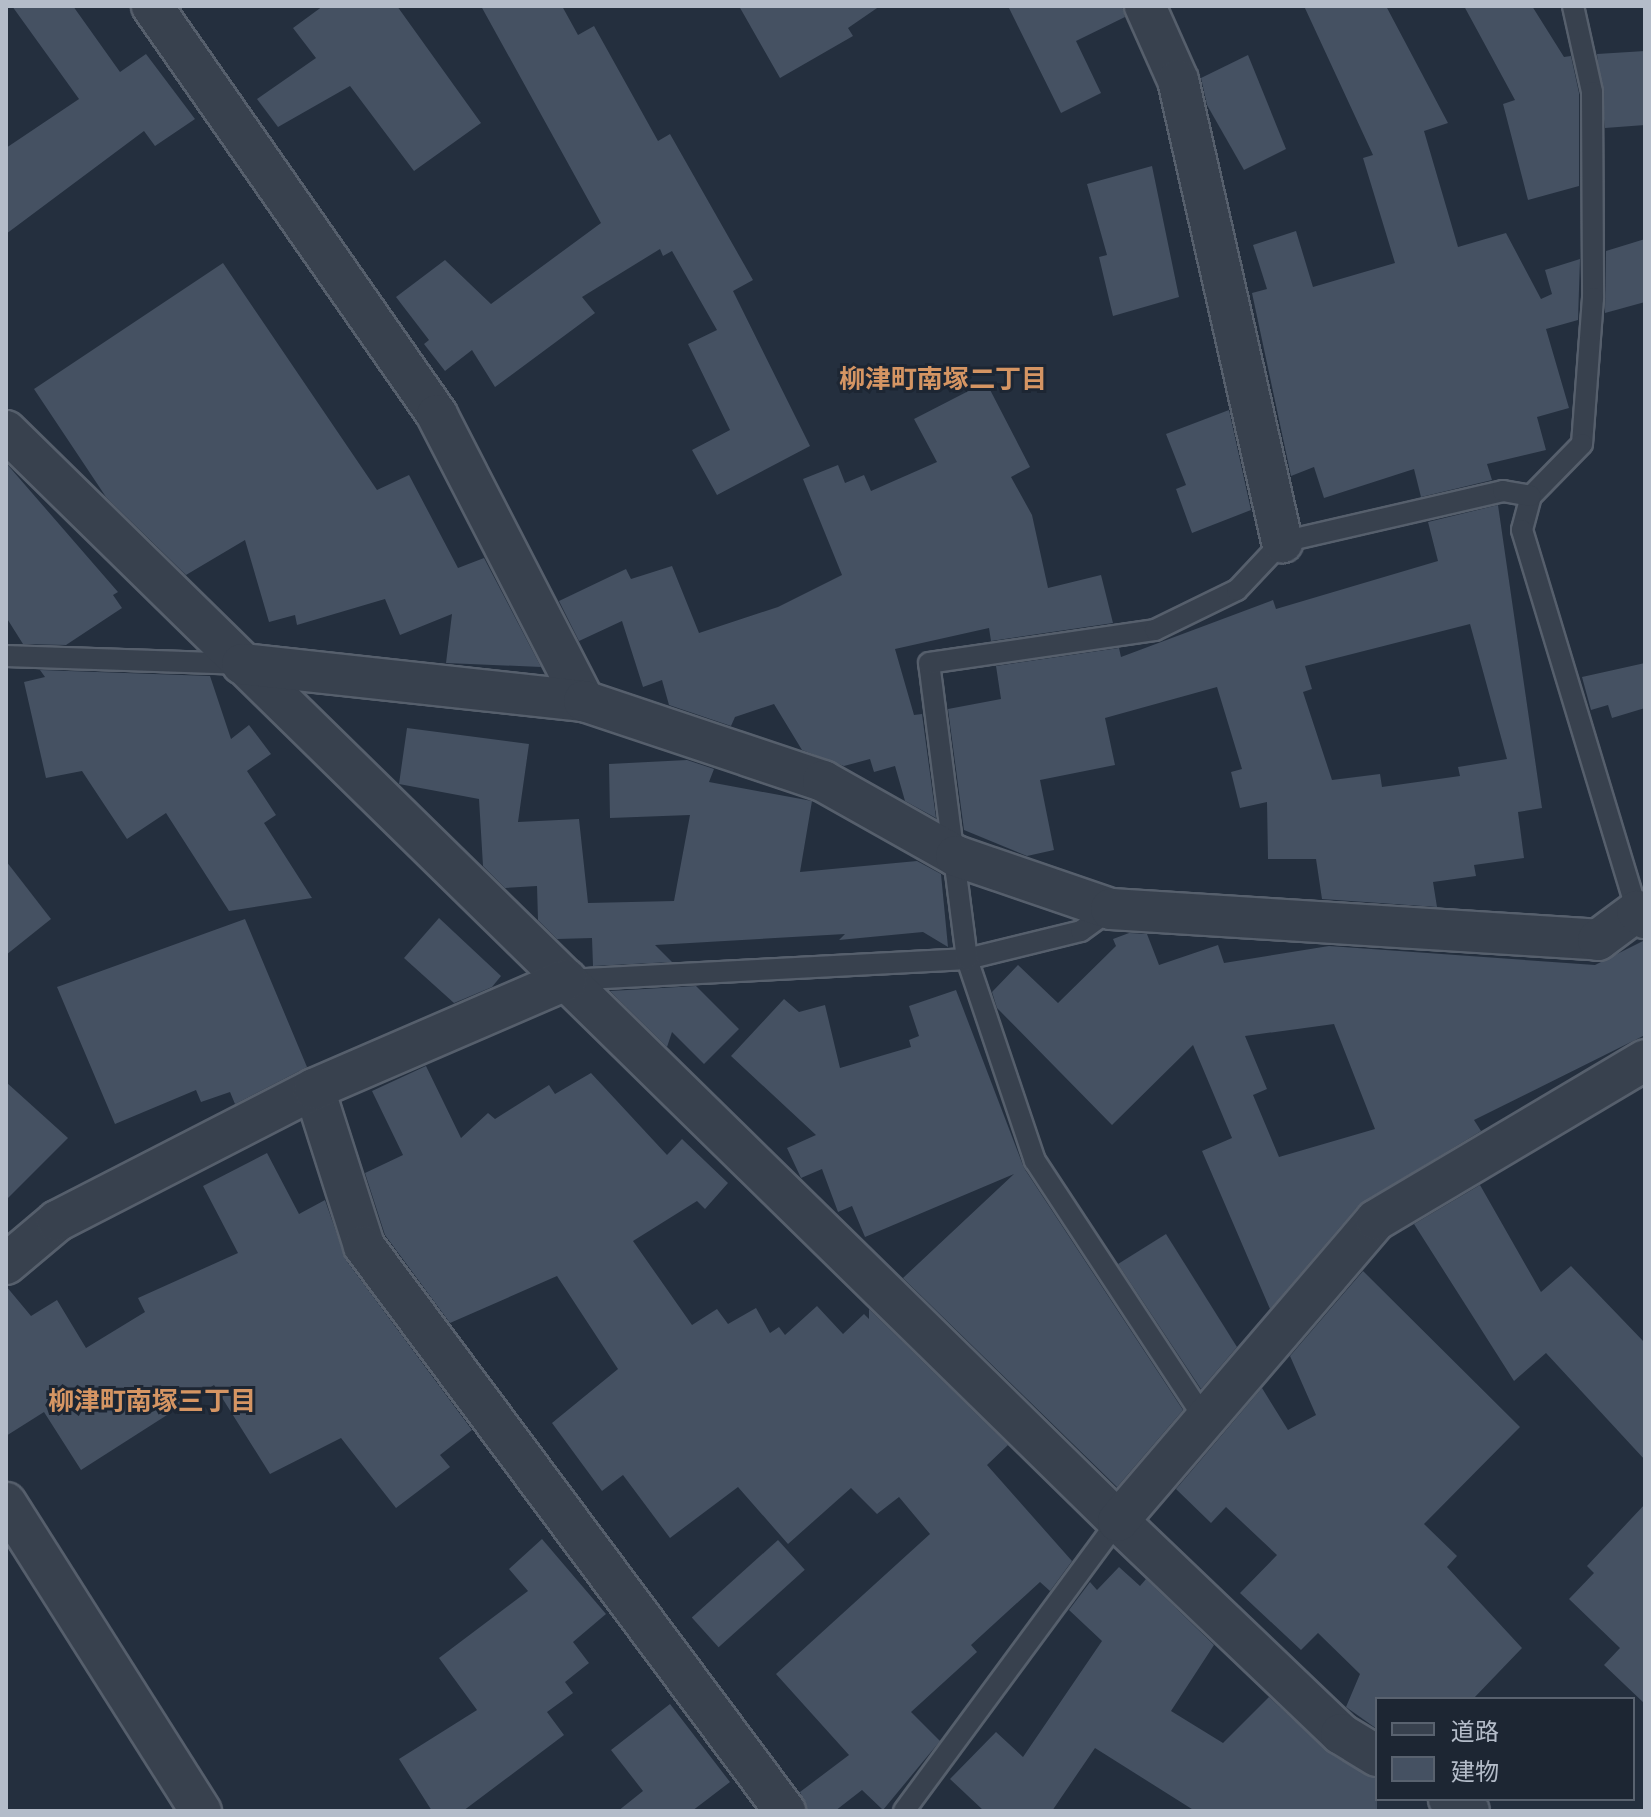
<!DOCTYPE html>
<meta charset="utf-8">
<style>
body{margin:0}
#map{position:relative;width:1651px;height:1817px;overflow:hidden;background:#242f3e;font-family:Barlow,"Noto Sans JP",sans-serif}
div>[style]{position:absolute}
[style*='--x']{left:calc(var(--x)*1px);top:calc(var(--y)*1px);width:calc(var(--w)*1px);rotate:calc(var(--a)*1deg)}
.building>*{inset:0;background:#455162;transform-origin:0 0}
.roads{filter:drop-shadow(2px 0 #565f6c) drop-shadow(-2px 0 #565f6c) drop-shadow(0 2px #565f6c) drop-shadow(0 -2px #565f6c)}
.lane>*{height:20px;margin:-10px;padding:0 10px;transform-origin:10px;border-radius:10px;background:#38414e}
.street>*{height:40px;margin:-20px;padding:0 20px;transform-origin:20px;border-radius:20px;background:#38414e}
span{translate:-50% -50%;white-space:nowrap;text-align:center;line-height:1.15;-webkit-text-stroke:6px #1d2633;paint-order:stroke}
.neighbourhood-label{font-size:26px;color:#d59563;font-weight:700}
.frame{position:absolute;inset:0;border:8px solid #b4bcc9;pointer-events:none}
.legend{position:absolute;left:1375px;top:1697px;width:260px;height:104px;box-sizing:border-box;background:#1d2633;border:2px solid #59626f;margin:0;padding:10px 14px;list-style:none;font-size:24px;color:#b4bcc9}
.legend li{display:flex;align-items:center;gap:16px;height:40px}
.legend b{width:40px;border:2px solid #59626f}
</style>
<div id="map">
<div class="building">
<div style="clip-path:polygon(12px 6px,73px 6px,120px 72px,146px 54px,195px 119px,155px 146px,144px 131px,6px 234px,6px 148px,79px 99px)"></div>
<div style="clip-path:polygon(323px 6px,397px 6px,481px 123px,414px 171px,350px 86px,278px 127px,257px 99px,316px 58px,293px 28px)"></div>
<div style="clip-path:polygon(481px 6px,562px 6px,578px 35px,594px 26px,658px 141px,670px 134px,753px 280px,733px 291px,810px 446px,717px 495px,692px 450px,730px 430px,688px 344px,717px 330px,672px 251px,663px 256px,660px 249px,582px 297px,595px 313px,495px 387px,472px 350px,445px 371px,424px 344px,429px 340px,396px 297px,445px 260px,491px 304px,601px 223px)"></div>
<div style="clip-path:polygon(739px 6px,880px 6px,848px 28px,853px 36px,780px 78px)"></div>
<div style="clip-path:polygon(1008px 6px,1122px 6px,1125px 17px,1076px 41px,1101px 93px,1061px 113px)"></div>
<div style="clip-path:polygon(1304px 6px,1386px 6px,1448px 123px,1424px 131px,1458px 247px,1506px 233px,1541px 299px,1552px 294px,1545px 270px,1580px 259px,1578px 320px,1546px 329px,1569px 408px,1537px 417px,1546px 450px,1487px 464px,1492px 480px,1421px 497px,1414px 469px,1324px 498px,1314px 467px,1291px 476px,1252px 293px,1267px 289px,1253px 245px,1296px 231px,1313px 287px,1395px 263px,1363px 158px,1373px 155px)"></div>
<div style="clip-path:polygon(1464px 6px,1532px 6px,1564px 57px,1571px 56px,1579px 93px,1579px 186px,1528px 200px,1503px 104px,1515px 100px)"></div>
<div style="clip-path:polygon(1645px 51px,1645px 125px,1605px 128px,1597px 54px)"></div>
<div style="clip-path:polygon(1248px 55px,1286px 149px,1244px 170px,1207px 105px,1201px 78px)"></div>
<div style="clip-path:polygon(1152px 166px,1179px 297px,1113px 316px,1099px 257px,1107px 255px,1087px 184px)"></div>
<div style="clip-path:polygon(1645px 239px,1645px 302px,1605px 313px,1606px 251px)"></div>
<div style="clip-path:polygon(223px 263px,377px 490px,409px 475px,458px 568px,484px 558px,541px 667px,446px 663px,452px 614px,400px 635px,385px 599px,297px 625px,295px 615px,269px 622px,245px 540px,186px 575px,106px 497px,34px 389px)"></div>
<div style="clip-path:polygon(986px 382px,1030px 467px,1011px 477px,1032px 515px,1048px 588px,1101px 575px,1113px 623px,991px 641px,989px 628px,895px 649px,914px 715px,922px 714px,936px 818px,905px 801px,895px 766px,874px 772px,870px 759px,844px 766px,802px 750px,774px 704px,735px 717px,731px 726px,669px 705px,662px 680px,643px 687px,622px 621px,579px 641px,559px 601px,626px 569px,631px 579px,672px 566px,699px 633px,778px 607px,842px 575px,803px 479px,838px 465px,845px 483px,864px 475px,871px 491px,937px 462px,914px 419px)"></div>
<div style="clip-path:polygon(1229px 410px,1251px 510px,1192px 533px,1176px 489px,1186px 485px,1166px 434px)"></div>
<div style="clip-path:polygon(6px 463px,118px 592px,113px 595px,122px 608px,66px 645px,23px 644px,6px 617px)"></div>
<div style="clip-path:polygon(evenodd,1498px 505px,1542px 808px,1518px 812px,1524px 858px,1474px 865px,1476px 876px,1433px 882px,1437px 907px,1322px 899px,1316px 859px,1268px 859px,1267px 802px,1240px 808px,1231px 772px,1242px 769px,1217px 687px,1105px 718px,1115px 765px,1040px 780px,1054px 850px,1027px 856px,964px 830px,948px 709px,1001px 699px,996px 666px,1119px 648px,1121px 657px,1273px 600px,1276px 609px,1438px 561px,1428px 522px,1498px 505px,1470px 624px,1507px 759px,1458px 767px,1460px 776px,1382px 787px,1380px 774px,1332px 780px,1303px 692px,1312px 689px,1305px 666px,1470px 624px)"></div>
<div style="clip-path:polygon(1645px 663px,1645px 708px,1612px 718px,1608px 705px,1591px 710px,1582px 677px)"></div>
<div style="clip-path:polygon(40px 670px,210px 676px,231px 739px,249px 725px,271px 754px,247px 771px,276px 815px,264px 823px,312px 898px,229px 911px,166px 813px,127px 839px,82px 771px,46px 778px,24px 682px,45px 677px)"></div>
<div style="clip-path:polygon(407px 728px,529px 744px,518px 822px,579px 819px,588px 903px,674px 901px,690px 815px,610px 818px,609px 764px,687px 760px,714px 769px,709px 782px,812px 801px,800px 872px,917px 861px,941px 874px,948px 947px,923px 932px,839px 940px,845px 934px,655px 945px,672px 962px,593px 966px,592px 938px,557px 939px,538px 920px,537px 886px,505px 888px,483px 866px,479px 799px,399px 784px)"></div>
<div style="clip-path:polygon(6px 861px,51px 919px,6px 955px)"></div>
<div style="clip-path:polygon(439px 918px,501px 976px,492px 987px,454px 1003px,404px 958px)"></div>
<div style="clip-path:polygon(245px 919px,307px 1067px,235px 1104px,230px 1092px,201px 1102px,196px 1090px,115px 1124px,57px 987px)"></div>
<div style="clip-path:polygon(evenodd,1129px 933px,1147px 934px,1159px 965px,1218px 945px,1224px 963px,1329px 946px,1595px 965px,1645px 940px,1645px 1035px,1474px 1120px,1481px 1131px,1359px 1205px,1270px 1309px,1202px 1151px,1232px 1138px,1193px 1045px,1112px 1125px,997px 1008px,992px 992px,1018px 965px,1058px 1003px,1116px 946px,1113px 939px,1129px 933px,1334px 1024px,1375px 1129px,1279px 1157px,1253px 1095px,1267px 1089px,1245px 1036px,1334px 1024px)"></div>
<div style="clip-path:polygon(696px 986px,739px 1029px,704px 1064px,672px 1032px,667px 1047px,610px 991px)"></div>
<div style="clip-path:polygon(956px 990px,1024px 1168px,1183px 1410px,1117px 1487px,903px 1278px,1014px 1174px,865px 1237px,852px 1206px,838px 1212px,822px 1169px,801px 1178px,787px 1148px,816px 1135px,731px 1056px,784px 999px,799px 1012px,825px 1005px,840px 1068px,911px 1047px,909px 1040px,919px 1036px,909px 1006px)"></div>
<div style="clip-path:polygon(426px 1066px,461px 1138px,488px 1113px,495px 1119px,549px 1085px,555px 1094px,591px 1073px,667px 1155px,682px 1139px,728px 1183px,705px 1209px,697px 1201px,633px 1241px,692px 1325px,717px 1309px,728px 1324px,756px 1308px,770px 1333px,779px 1327px,785px 1335px,817px 1306px,843px 1334px,864px 1314px,869px 1319px,869px 1309px,1008px 1445px,987px 1465px,1072px 1561px,1050px 1591px,1040px 1582px,971px 1645px,977px 1652px,911px 1712px,940px 1741px,883px 1810px,862px 1790px,835px 1811px,808px 1811px,800px 1792px,849px 1755px,776px 1674px,930px 1534px,899px 1497px,877px 1514px,851px 1488px,788px 1544px,738px 1487px,670px 1538px,623px 1475px,602px 1491px,552px 1423px,618px 1369px,557px 1276px,450px 1323px,385px 1235px,365px 1173px,403px 1155px,372px 1091px)"></div>
<div style="clip-path:polygon(6px 1082px,68px 1138px,6px 1200px)"></div>
<div style="clip-path:polygon(267px 1153px,299px 1214px,325px 1200px,346px 1260px,472px 1430px,440px 1455px,450px 1467px,396px 1508px,341px 1438px,270px 1474px,214px 1385px,81px 1470px,44px 1412px,6px 1436px,6px 1286px,31px 1316px,57px 1300px,86px 1348px,145px 1312px,138px 1298px,238px 1253px,203px 1186px)"></div>
<div style="clip-path:polygon(1480px 1185px,1541px 1292px,1571px 1266px,1645px 1343px,1645px 1460px,1546px 1353px,1514px 1381px,1414px 1224px)"></div>
<div style="clip-path:polygon(1166px 1234px,1237px 1347px,1201px 1389px,1118px 1264px)"></div>
<div style="clip-path:polygon(1363px 1271px,1520px 1427px,1424px 1524px,1457px 1556px,1447px 1567px,1522px 1648px,1473px 1699px,1377px 1699px,1377px 1729px,1346px 1707px,1360px 1674px,1318px 1633px,1301px 1650px,1240px 1593px,1277px 1555px,1226px 1507px,1211px 1523px,1176px 1489px,1262px 1388px,1288px 1430px,1316px 1415px,1290px 1356px)"></div>
<div style="clip-path:polygon(1645px 1504px,1645px 1704px,1604px 1665px,1620px 1648px,1569px 1599px,1594px 1573px,1587px 1566px)"></div>
<div style="clip-path:polygon(542px 1539px,606px 1614px,573px 1642px,589px 1663px,565px 1682px,573px 1693px,547px 1712px,564px 1735px,463px 1811px,432px 1811px,399px 1759px,477px 1710px,439px 1658px,528px 1591px,509px 1569px)"></div>
<div style="left:778px;top:1540px;width:40px;height:116px;rotate:48deg"></div>
<div style="clip-path:polygon(1119px 1567px,1140px 1586px,1146px 1579px,1214px 1645px,1171px 1711px,1223px 1743px,1269px 1697px,1329px 1753px,1377px 1779px,1377px 1811px,1195px 1811px,1095px 1748px,1052px 1811px,984px 1811px,950px 1779px,996px 1732px,1023px 1757px,1102px 1641px,1069px 1610px,1090px 1582px,1097px 1590px)"></div>
<div style="clip-path:polygon(670px 1704px,730px 1782px,692px 1811px,618px 1811px,643px 1791px,611px 1750px)"></div>
</div>
<div class="roads">
<div class="lane">
<div style="--x:1573;--y:6;--w:88;--a:77.5"></div>
<div style="--x:1592;--y:92;--w:206;--a:89.7"></div>
<div style="--x:1593;--y:298;--w:146;--a:94.3"></div>
<div style="--x:1582;--y:444;--w:73;--a:134.4"></div>
<div style="--x:1531;--y:496;--w:35;--a:105"></div>
<div style="--x:1522;--y:530;--w:398;--a:73.2"></div>
<div style="--x:6;--y:656;--w:236;--a:1.9"></div>
<div style="--x:567;--y:980;--w:401;--a:-3"></div>
<div style="--x:967;--y:959;--w:117;--a:-13.8"></div>
<div style="--x:1081;--y:931;--w:37;--a:-36"></div>
<div style="--x:1204;--y:1418;--w:308;--a:-123.3"></div>
<div style="--x:1035;--y:1161;--w:213;--a:-108.6"></div>
<div style="--x:967;--y:959;--w:298;--a:-97.3"></div>
<div style="--x:929;--y:663;--w:228;--a:-8.3"></div>
<div style="--x:1155;--y:630;--w:91;--a:-26"></div>
<div style="--x:1237;--y:590;--w:66;--a:-46.8"></div>
<div style="--x:1282;--y:542;--w:227;--a:-13"></div>
<div style="--x:1503;--y:491;--w:28;--a:10"></div>
<div style="--x:904;--y:1811;--w:360;--a:-53.6"></div>
</div>
<div class="street">
<div style="--x:152;--y:6;--w:499;--a:55.1"></div>
<div style="--x:437;--y:415;--w:322;--a:62.8"></div>
<div style="--x:1145;--y:6;--w:81;--a:66"></div>
<div style="--x:1178;--y:80;--w:474;--a:77.3"></div>
<div style="--x:6;--y:431;--w:1557;--a:44.43"></div>
<div style="--x:1118;--y:1521;--w:308;--a:43.7"></div>
<div style="--x:1341;--y:1734;--w:42;--a:31.4"></div>
<div style="--x:242;--y:664;--w:344;--a:6.2"></div>
<div style="--x:584;--y:701;--w:252;--a:18.5"></div>
<div style="--x:823;--y:781;--w:153;--a:29.4"></div>
<div style="--x:956;--y:856;--w:164;--a:18.9"></div>
<div style="--x:1111;--y:909;--w:488;--a:3.6"></div>
<div style="--x:1598;--y:940;--w:49;--a:-36.6"></div>
<div style="--x:1637;--y:911;--w:11;--a:41"></div>
<div style="--x:314;--y:1089;--w:165;--a:72.3"></div>
<div style="--x:364;--y:1246;--w:705;--a:53.31"></div>
<div style="--x:6;--y:1264;--w:67;--a:-40.1"></div>
<div style="--x:57;--y:1221;--w:289;--a:-27.2"></div>
<div style="--x:314;--y:1089;--w:275;--a:-23.4"></div>
<div style="--x:6;--y:1503;--w:365;--a:57.7"></div>
<div style="--x:1118;--y:1521;--w:396;--a:-49.4"></div>
<div style="--x:1376;--y:1220;--w:313;--a:-30.7"></div>
<div style="--x:1449;--y:1799;--w:23;--a:31"></div>
</div>
</div>
<div class="neighbourhood-label">
<span style="left:943px;top:378px">柳津町南塚二丁目</span>
<span style="left:152px;top:1400px">柳津町南塚三丁目</span>
</div>
<div class="frame"></div>
<ul class="legend">
<li><b style="height:10px;background:#38414e"></b>道路</li>
<li><b style="height:22px;background:#455162"></b>建物</li>
</ul>
</div>
